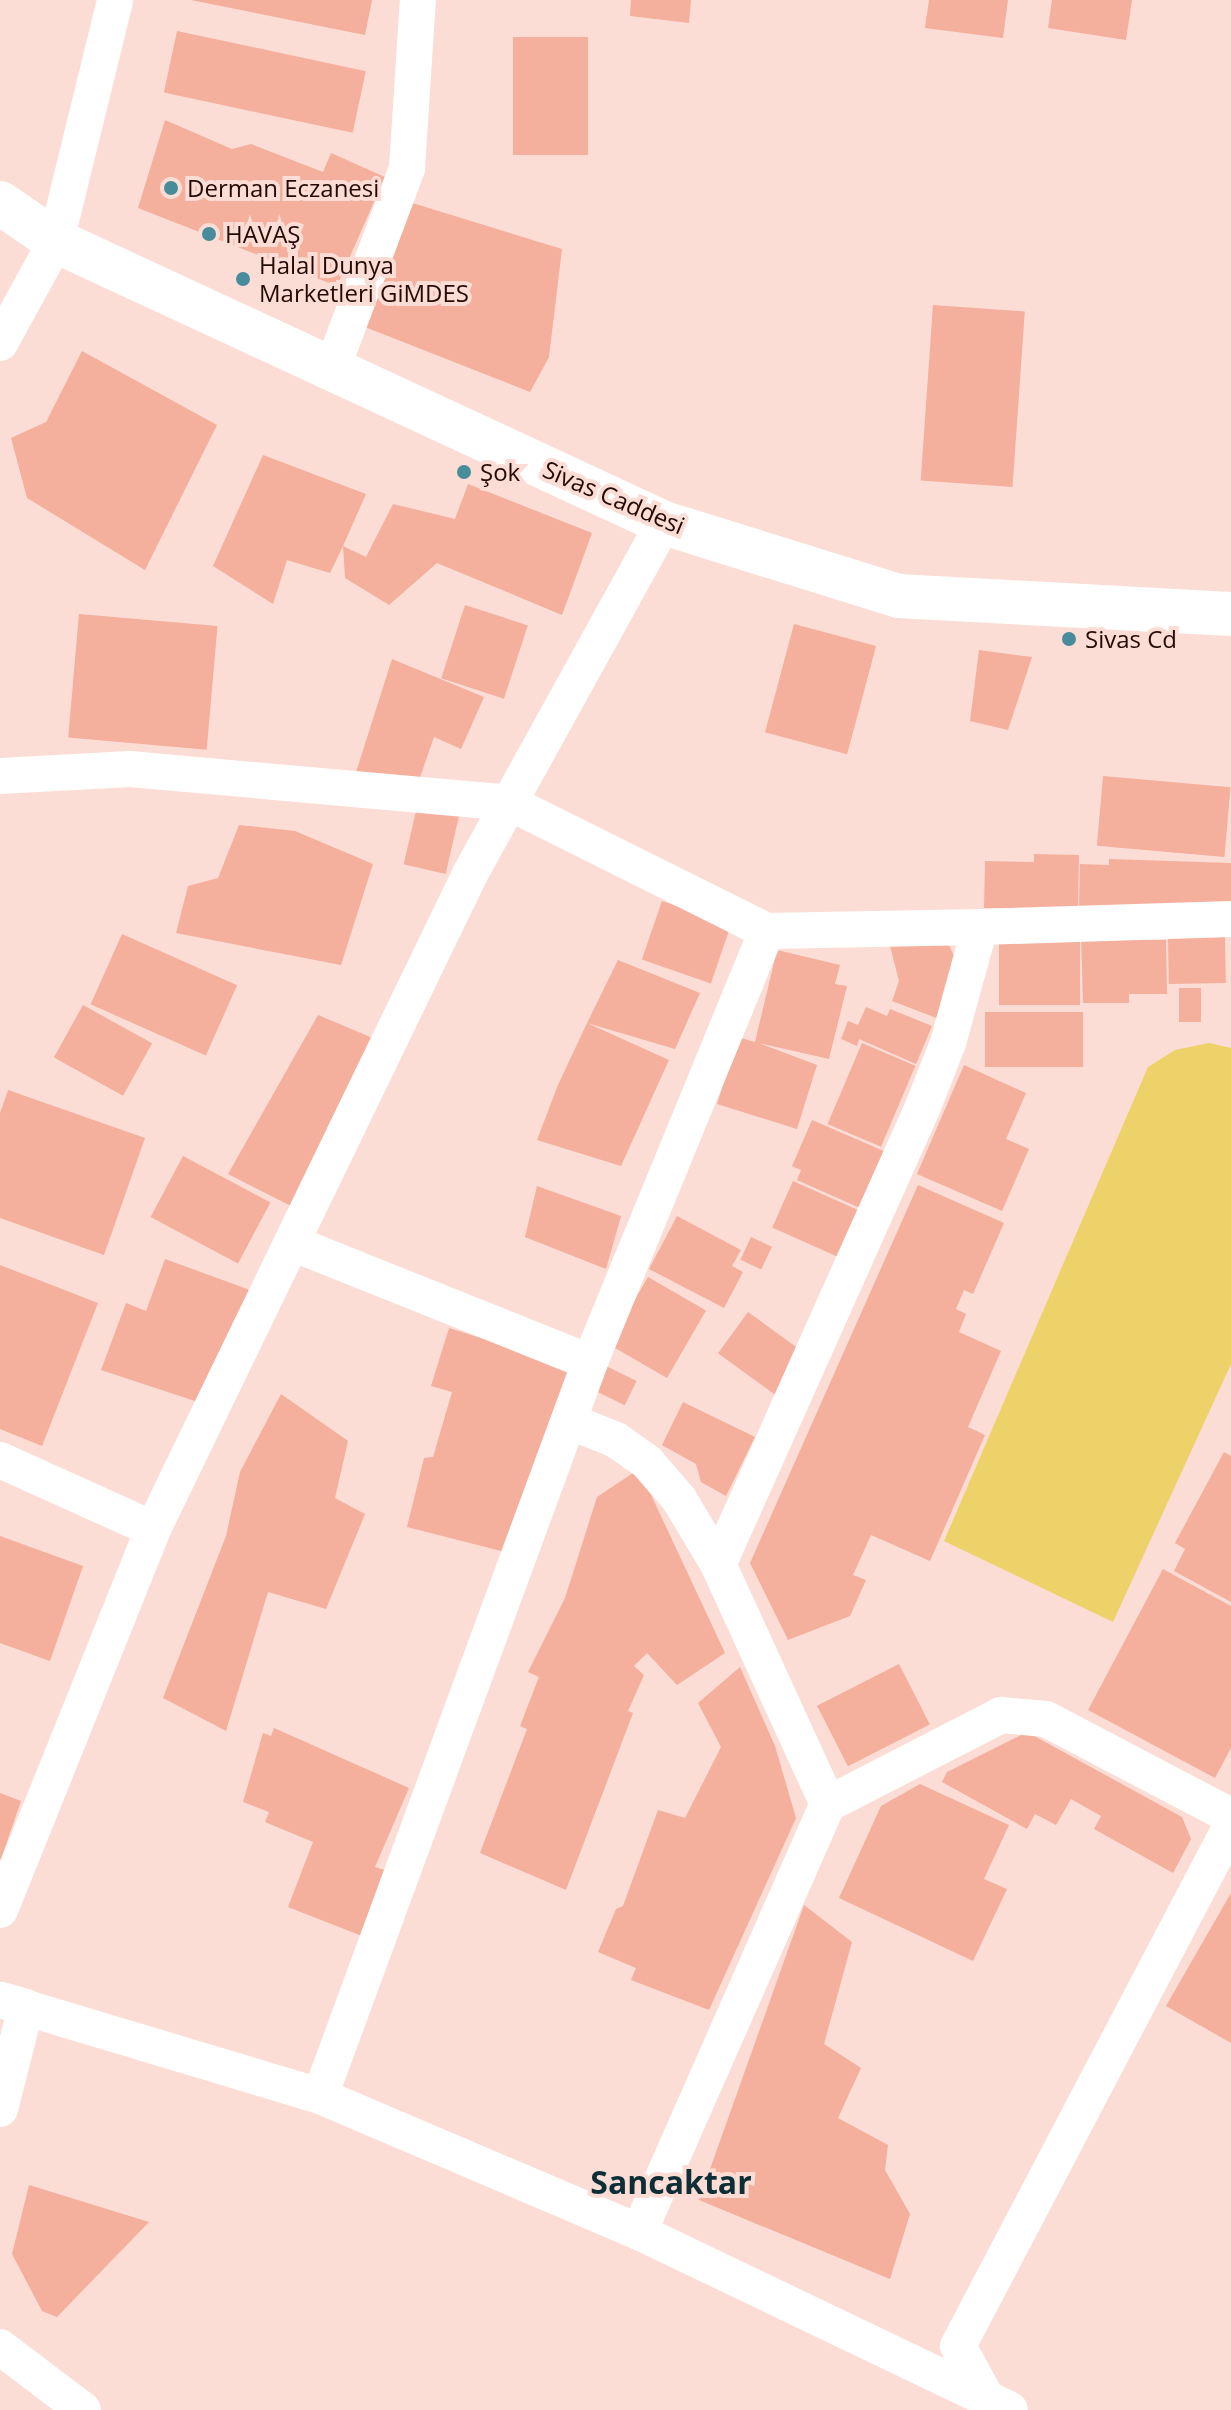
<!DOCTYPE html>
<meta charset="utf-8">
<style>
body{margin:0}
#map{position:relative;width:1231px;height:2410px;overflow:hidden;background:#fbddd5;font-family:"Open Sans",sans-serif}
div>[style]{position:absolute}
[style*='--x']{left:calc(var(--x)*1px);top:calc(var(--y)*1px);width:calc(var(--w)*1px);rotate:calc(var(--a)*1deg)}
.green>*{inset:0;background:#ecd269}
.building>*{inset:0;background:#f4af9d;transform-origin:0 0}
.minor>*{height:36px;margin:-18px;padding:0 18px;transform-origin:18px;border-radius:18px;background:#fff}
.secondary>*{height:44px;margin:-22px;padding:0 22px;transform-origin:22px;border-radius:22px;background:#fff}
.dots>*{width:22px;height:22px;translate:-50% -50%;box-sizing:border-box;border:4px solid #fbddd5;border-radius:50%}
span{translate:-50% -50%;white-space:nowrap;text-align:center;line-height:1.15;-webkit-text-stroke:8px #fbddd5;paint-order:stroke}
.poi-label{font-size:24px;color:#230a05}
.left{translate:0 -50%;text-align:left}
.street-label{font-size:24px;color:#230a05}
.district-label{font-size:32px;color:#0d2e36;font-weight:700}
</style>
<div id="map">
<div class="green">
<div style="clip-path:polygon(1209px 1043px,1231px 1048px,1231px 1364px,1113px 1622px,944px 1541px,1148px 1067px,1175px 1050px)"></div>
</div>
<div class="building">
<div style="clip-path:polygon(191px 0,372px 0,365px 35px)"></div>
<div style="clip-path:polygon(631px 0,691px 0,689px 23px,630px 16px)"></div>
<div style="clip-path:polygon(929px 0,1008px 0,1003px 38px,925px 28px)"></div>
<div style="clip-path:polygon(1052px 0,1132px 0,1126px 40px,1048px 28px)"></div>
<div style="left:177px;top:31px;width:193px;height:63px;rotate:12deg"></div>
<div style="left:513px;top:37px;width:75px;height:118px"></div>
<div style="clip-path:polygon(165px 120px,232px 149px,251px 144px,323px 172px,331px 153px,385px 177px,337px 286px,138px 208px)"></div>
<div style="clip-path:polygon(409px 202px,562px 249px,549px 357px,530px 392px,365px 327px)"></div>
<div style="left:933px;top:305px;width:92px;height:176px;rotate:4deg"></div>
<div style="clip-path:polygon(82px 351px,217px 425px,145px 570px,27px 498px,11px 438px,46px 422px)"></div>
<div style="clip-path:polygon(263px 455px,366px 494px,343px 546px,366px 557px,393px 504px,455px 519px,468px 484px,592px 533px,562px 615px,437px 563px,389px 605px,345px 578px,343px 546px,330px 573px,287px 560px,273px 604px,213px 566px)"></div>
<div style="left:465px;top:605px;width:66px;height:77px;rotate:18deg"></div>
<div style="left:79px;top:614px;width:139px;height:124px;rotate:5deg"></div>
<div style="left:794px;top:624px;width:85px;height:112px;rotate:15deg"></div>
<div style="clip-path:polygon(979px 650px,1032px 657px,1008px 730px,970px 721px)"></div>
<div style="clip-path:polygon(392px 659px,484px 697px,461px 749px,434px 737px,409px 809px,351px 788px)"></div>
<div style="left:1103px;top:776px;width:128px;height:70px;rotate:5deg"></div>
<div style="left:419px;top:798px;width:43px;height:68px;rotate:13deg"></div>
<div style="clip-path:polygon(239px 825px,295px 831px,373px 864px,341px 965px,176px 933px,188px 886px,218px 878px)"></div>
<div style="clip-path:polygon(1034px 854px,1079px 855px,1078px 909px,984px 908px,985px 861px,1034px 862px)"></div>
<div style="clip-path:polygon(1109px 859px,1231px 863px,1231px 913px,1079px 907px,1080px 864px,1109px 865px)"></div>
<div style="left:662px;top:901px;width:73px;height:62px;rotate:19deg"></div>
<div style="left:122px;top:934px;width:126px;height:77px;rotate:24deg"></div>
<div style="clip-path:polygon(1148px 934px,1148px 940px,1166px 940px,1167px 994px,1129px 994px,1129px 1003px,1083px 1003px,1081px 935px)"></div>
<div style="clip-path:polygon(945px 937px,958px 964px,939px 1019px,892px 1001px,899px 981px,889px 942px)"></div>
<div style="left:1225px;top:937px;width:46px;height:57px;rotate:89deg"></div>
<div style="left:999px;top:938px;width:81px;height:67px"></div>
<div style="clip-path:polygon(777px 950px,840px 965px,835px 984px,847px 986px,829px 1059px,759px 1043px,817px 1065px,797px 1129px,717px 1104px,738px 1037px,755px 1042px)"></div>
<div style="clip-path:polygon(618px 960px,700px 993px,675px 1049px,587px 1023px,669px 1060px,621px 1166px,537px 1140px,558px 1085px,587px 1023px)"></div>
<div style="left:1179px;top:988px;width:22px;height:34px"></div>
<div style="left:83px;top:1005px;width:79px;height:60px;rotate:29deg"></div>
<div style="clip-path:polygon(866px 1007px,887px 1016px,890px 1009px,932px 1026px,916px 1064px,859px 1039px,857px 1046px,841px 1039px,848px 1021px,858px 1025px)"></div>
<div style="left:985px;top:1012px;width:98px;height:55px"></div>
<div style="clip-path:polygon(318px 1015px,375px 1039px,295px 1208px,228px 1174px)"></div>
<div style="left:862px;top:1043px;width:58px;height:88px;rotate:23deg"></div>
<div style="clip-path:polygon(964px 1065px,1026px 1093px,1006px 1139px,1029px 1149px,1002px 1211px,917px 1174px)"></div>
<div style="clip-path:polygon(8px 1090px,145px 1138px,104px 1255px,0 1218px,0 1113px)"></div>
<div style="clip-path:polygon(812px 1120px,893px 1155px,869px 1212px,797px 1180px,801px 1170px,792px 1166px)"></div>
<div style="left:183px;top:1156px;width:99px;height:69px;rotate:28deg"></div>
<div style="left:793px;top:1181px;width:71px;height:51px;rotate:24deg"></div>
<div style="clip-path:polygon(918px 1185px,1004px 1223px,973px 1294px,964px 1290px,956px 1309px,966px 1314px,959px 1332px,1001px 1351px,968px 1427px,985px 1435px,930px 1561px,871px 1535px,853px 1575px,866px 1580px,850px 1616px,788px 1640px,750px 1563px)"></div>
<div style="clip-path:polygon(537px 1186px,621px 1216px,606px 1269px,525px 1237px)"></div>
<div style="clip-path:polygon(677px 1216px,741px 1250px,732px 1266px,743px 1272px,724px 1308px,649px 1269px)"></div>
<div style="left:751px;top:1237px;width:23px;height:25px;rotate:25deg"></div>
<div style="clip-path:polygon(165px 1259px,250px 1290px,210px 1406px,101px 1370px,126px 1303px,146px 1311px)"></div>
<div style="clip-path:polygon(0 1265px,98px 1303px,42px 1446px,0 1429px)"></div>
<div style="left:648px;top:1277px;width:67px;height:78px;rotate:30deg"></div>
<div style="left:748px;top:1312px;width:75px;height:51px;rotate:36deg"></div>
<div style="clip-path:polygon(449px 1328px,569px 1366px,517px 1555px,407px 1527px,424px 1458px,433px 1457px,452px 1392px,431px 1386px)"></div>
<div style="left:606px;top:1366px;width:34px;height:27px;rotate:26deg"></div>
<div style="clip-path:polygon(281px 1394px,348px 1441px,335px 1498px,365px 1514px,326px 1609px,268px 1592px,226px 1731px,163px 1698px,226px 1536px,240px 1472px)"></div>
<div style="clip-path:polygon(683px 1402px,755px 1437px,726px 1496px,701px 1482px,696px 1464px,662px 1445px)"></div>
<div style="clip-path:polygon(1224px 1452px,1231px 1456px,1231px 1602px,1174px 1571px,1185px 1549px,1175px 1543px)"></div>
<div style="clip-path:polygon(639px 1469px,725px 1653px,677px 1685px,647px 1653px,634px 1666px,644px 1675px,628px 1711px,633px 1713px,566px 1890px,480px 1853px,527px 1729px,520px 1726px,539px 1677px,528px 1672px,565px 1598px,597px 1497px)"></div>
<div style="clip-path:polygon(0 1536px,83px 1566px,50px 1661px,0 1643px)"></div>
<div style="clip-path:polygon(1163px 1569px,1231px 1606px,1231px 1748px,1215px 1778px,1088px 1710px)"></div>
<div style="left:899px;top:1664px;width:68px;height:92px;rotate:63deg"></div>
<div style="clip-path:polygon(740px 1667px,775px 1746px,796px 1818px,709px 2010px,631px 1980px,636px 1968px,598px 1952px,616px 1909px,623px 1906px,658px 1810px,685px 1818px,721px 1747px,698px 1703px)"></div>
<div style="clip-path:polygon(274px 1728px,409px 1788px,375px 1867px,388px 1871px,362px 1936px,288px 1907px,313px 1842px,265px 1822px,269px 1812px,243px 1802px,263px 1733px,271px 1736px)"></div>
<div style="clip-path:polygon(1027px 1732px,1182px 1817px,1191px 1839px,1173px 1873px,1094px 1829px,1101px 1816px,1071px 1799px,1056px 1825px,1035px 1814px,1027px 1829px,942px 1782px,947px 1772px)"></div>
<div style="clip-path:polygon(920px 1784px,1009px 1825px,984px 1879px,1007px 1889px,973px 1961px,839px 1898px,881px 1806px)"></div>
<div style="clip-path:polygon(0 1793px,21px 1801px,1px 1859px,0 1859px)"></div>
<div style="clip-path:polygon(1231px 1893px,1231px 2043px,1166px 2006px)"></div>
<div style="clip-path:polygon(804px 1905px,852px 1942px,824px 2044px,861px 2068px,838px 2118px,888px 2145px,885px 2170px,910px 2214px,890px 2279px,699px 2200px)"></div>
<div style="clip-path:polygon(29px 2185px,149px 2222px,57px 2317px,42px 2311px,12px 2254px)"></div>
</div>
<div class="minor">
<div style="--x:0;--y:343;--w:116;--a:-61.2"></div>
<div style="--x:56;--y:241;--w:248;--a:-76.2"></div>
<div style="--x:332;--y:369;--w:215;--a:-69.5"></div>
<div style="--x:407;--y:168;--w:168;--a:-86.3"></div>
<div style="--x:0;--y:776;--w:130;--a:-3.1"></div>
<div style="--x:130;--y:769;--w:382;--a:5.1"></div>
<div style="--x:510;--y:803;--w:287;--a:26.5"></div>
<div style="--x:767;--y:931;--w:213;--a:-1.1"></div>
<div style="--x:980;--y:927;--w:120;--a:105.4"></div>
<div style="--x:948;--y:1043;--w:71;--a:111.5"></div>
<div style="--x:922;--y:1109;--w:499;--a:114.1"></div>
<div style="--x:718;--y:1564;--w:264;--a:65.4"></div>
<div style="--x:980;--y:927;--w:251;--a:-1.8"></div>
<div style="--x:292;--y:1243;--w:321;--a:21.8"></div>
<div style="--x:571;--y:1422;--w:48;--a:21.8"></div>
<div style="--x:616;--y:1440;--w:38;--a:35"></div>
<div style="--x:647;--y:1462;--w:49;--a:49.1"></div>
<div style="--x:679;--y:1499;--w:76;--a:59"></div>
<div style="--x:0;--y:1460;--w:168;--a:24.3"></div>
<div style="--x:0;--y:1910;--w:411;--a:-68.1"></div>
<div style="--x:153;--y:1529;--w:728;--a:-64.17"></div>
<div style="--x:470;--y:874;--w:401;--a:-61.1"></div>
<div style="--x:0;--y:2000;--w:334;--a:16.7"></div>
<div style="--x:320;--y:2096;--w:347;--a:23.1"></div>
<div style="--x:639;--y:2232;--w:411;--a:25.6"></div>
<div style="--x:320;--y:2096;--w:782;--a:-69.8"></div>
<div style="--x:590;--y:1362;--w:466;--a:-67.7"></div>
<div style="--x:0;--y:2109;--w:105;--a:-75.7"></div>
<div style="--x:26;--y:2007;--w:25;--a:-164"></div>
<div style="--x:639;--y:2232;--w:468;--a:-66.2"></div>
<div style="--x:828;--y:1804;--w:195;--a:-27.2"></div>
<div style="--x:1001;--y:1715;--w:45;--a:5.1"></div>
<div style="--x:1046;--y:1719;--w:209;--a:27.7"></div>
<div style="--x:0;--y:2347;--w:104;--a:37.2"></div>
<div style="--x:987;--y:2399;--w:60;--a:-118.7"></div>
<div style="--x:958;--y:2346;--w:587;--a:-62.3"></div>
</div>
<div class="secondary">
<div style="--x:0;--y:203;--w:68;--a:34.2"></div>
<div style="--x:56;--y:241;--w:670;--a:24.88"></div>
<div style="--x:664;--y:523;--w:245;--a:17.3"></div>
<div style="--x:898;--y:596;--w:333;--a:3.1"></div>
</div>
<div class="dots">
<div style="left:171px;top:188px;background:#488b9b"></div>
<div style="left:209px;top:234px;background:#488b9b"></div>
<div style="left:243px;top:279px;background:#488b9b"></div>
<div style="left:464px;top:472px;background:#488b9b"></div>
<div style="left:1069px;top:639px;background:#488b9b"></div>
</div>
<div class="poi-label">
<span class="left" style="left:187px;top:188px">Derman Eczanesi</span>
<span class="left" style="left:225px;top:234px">HAVAŞ</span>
<span class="left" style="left:259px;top:279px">Halal Dunya<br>Marketleri GiMDES</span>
<span class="left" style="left:480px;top:472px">Şok</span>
<span class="left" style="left:1085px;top:639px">Sivas Cd</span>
</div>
<div class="street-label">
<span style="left:614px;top:497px;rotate:23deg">Sivas Caddesi</span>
</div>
<div class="district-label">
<span style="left:671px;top:2182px">Sancaktar</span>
</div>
</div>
